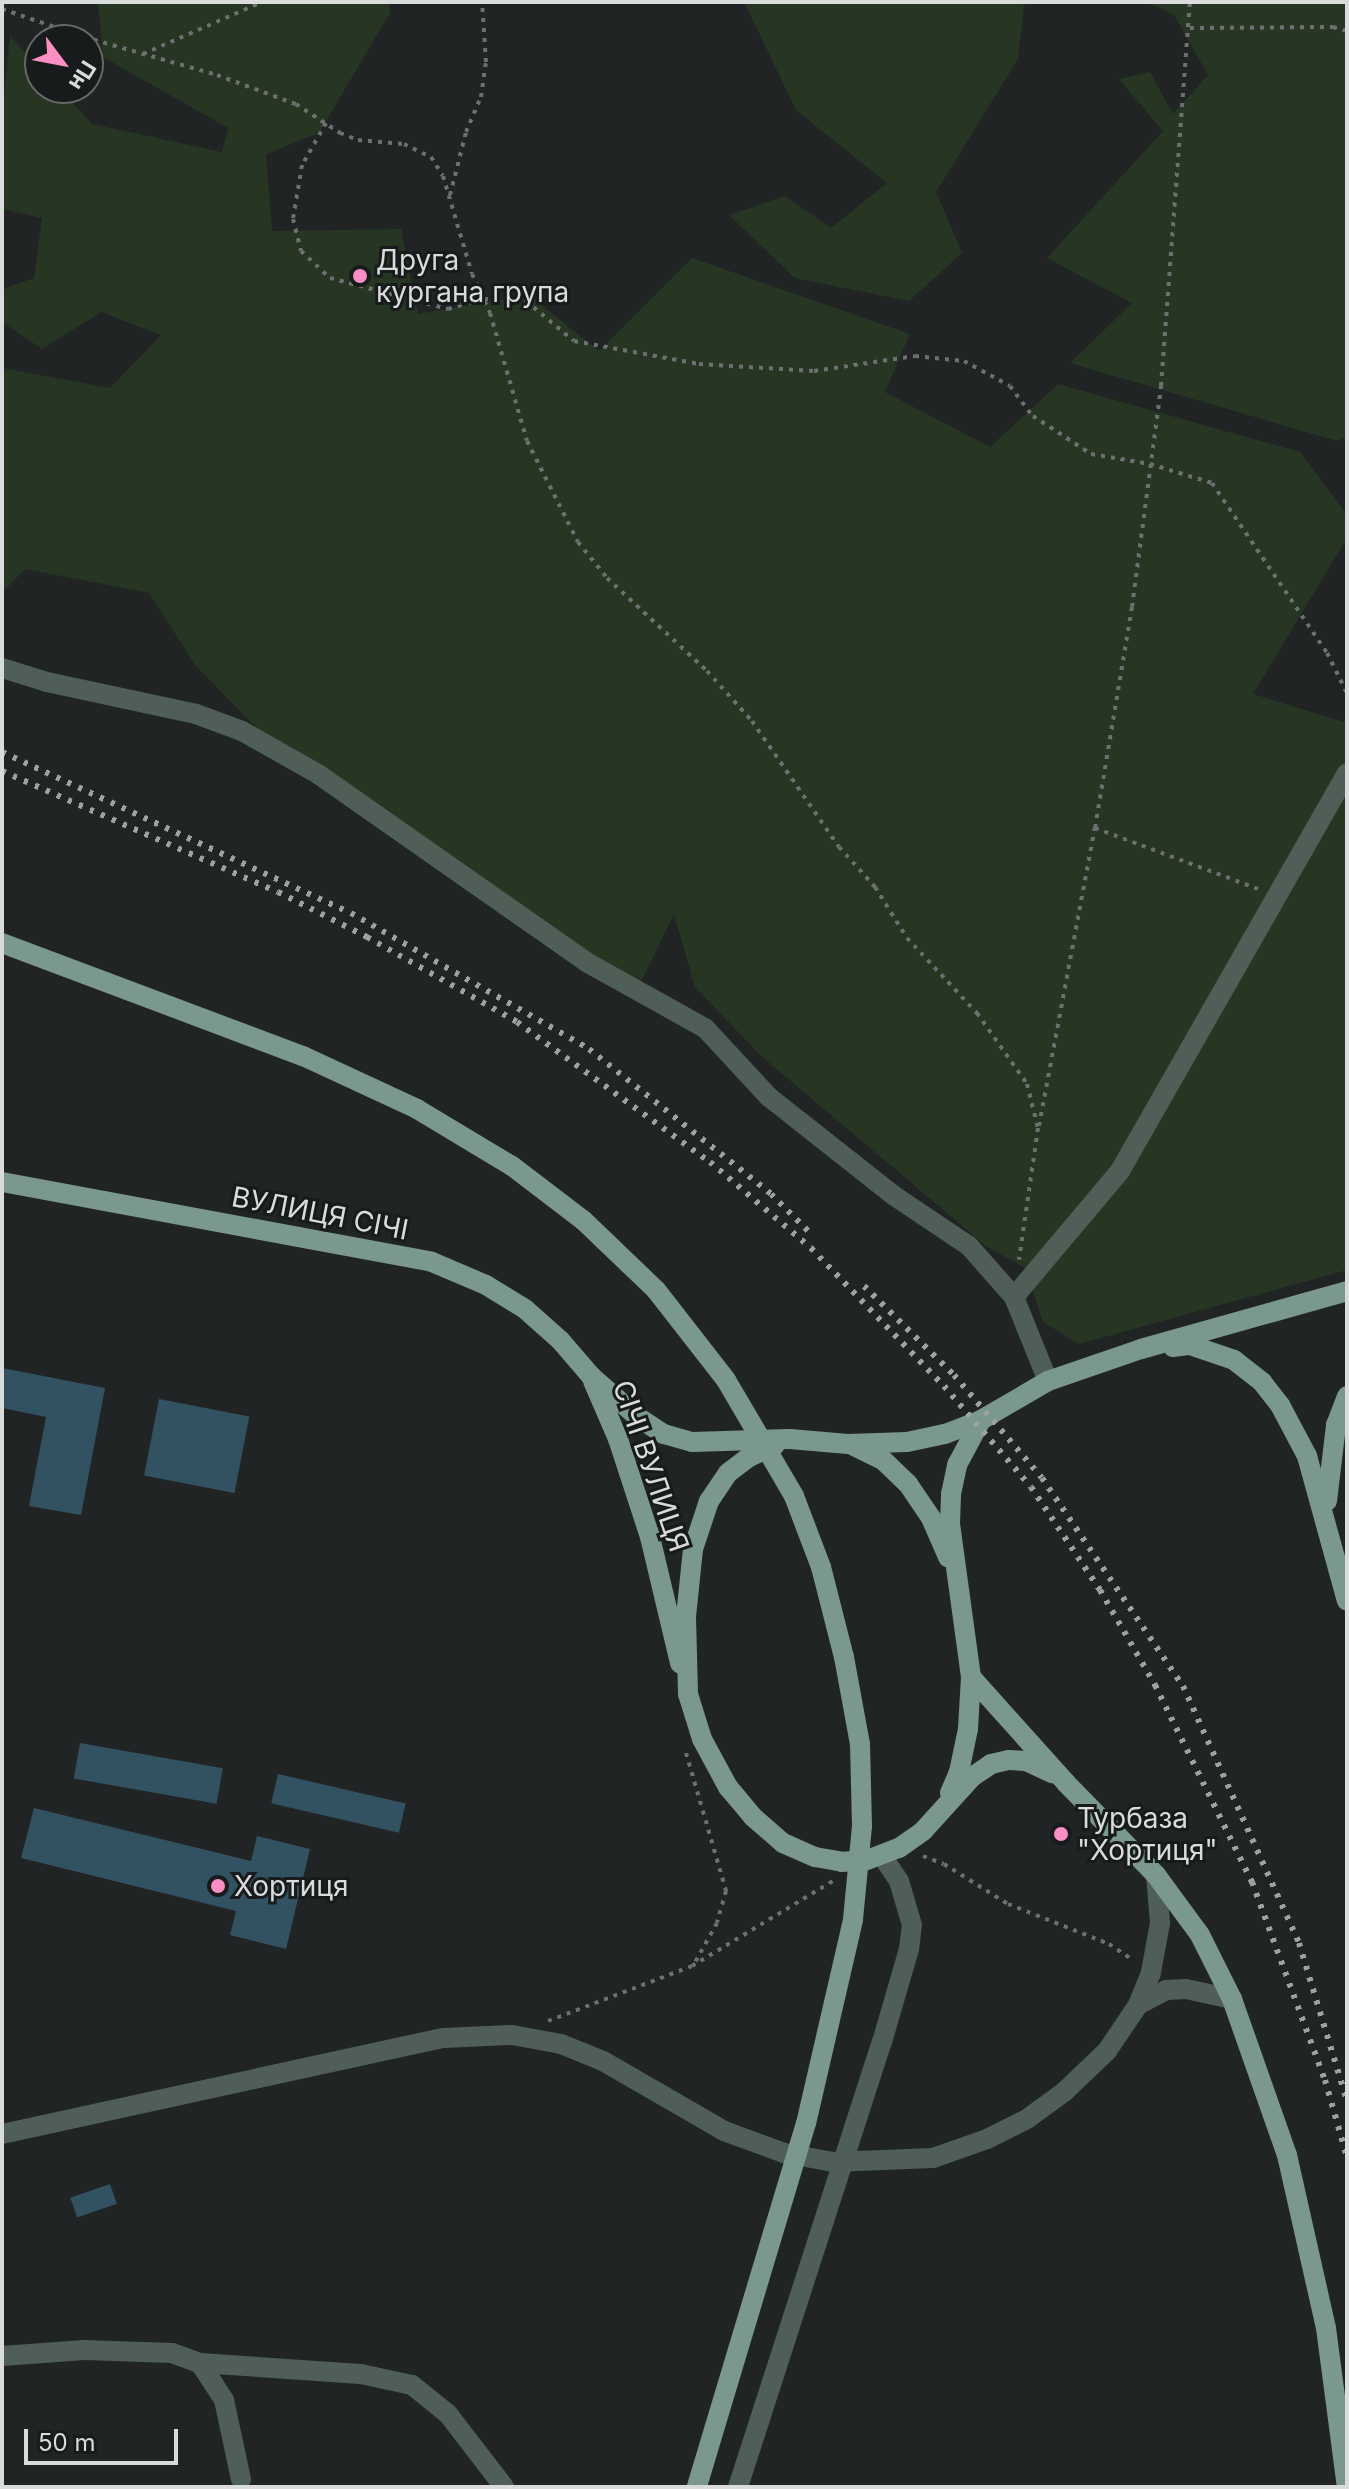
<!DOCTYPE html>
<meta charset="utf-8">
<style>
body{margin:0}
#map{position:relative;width:1349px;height:2489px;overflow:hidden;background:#212425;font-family:Inter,sans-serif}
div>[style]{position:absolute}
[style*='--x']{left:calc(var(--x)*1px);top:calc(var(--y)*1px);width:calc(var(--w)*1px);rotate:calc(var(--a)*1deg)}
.green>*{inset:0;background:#273523}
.building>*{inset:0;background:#335261;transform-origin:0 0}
.path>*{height:4px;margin-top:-2px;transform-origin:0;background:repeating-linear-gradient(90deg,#6d7070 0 4px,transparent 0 10px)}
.minor>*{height:20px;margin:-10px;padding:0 10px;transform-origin:10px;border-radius:10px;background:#505e58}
.major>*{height:20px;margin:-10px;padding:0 10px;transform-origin:10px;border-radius:10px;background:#7a988c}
.rail>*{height:6px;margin-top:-3px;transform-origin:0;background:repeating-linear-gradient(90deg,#9ea1a1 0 4px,transparent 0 12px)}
.minor-bridge>*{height:20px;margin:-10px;padding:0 10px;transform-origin:10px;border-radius:10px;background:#505e58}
.major-bridge>*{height:20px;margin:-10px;padding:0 10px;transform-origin:10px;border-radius:10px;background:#7a988c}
.dots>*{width:22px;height:22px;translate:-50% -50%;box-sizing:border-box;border:4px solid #181b1b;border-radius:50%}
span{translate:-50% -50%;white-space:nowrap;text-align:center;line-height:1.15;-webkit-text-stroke:6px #181b1b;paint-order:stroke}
.poi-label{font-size:28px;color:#dadcdc}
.left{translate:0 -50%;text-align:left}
.street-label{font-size:28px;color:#dadcdc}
.frame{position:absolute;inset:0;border:4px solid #dadcdc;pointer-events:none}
.north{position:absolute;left:24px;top:24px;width:80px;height:80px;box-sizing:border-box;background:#181b1b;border:2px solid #666868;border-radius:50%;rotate:122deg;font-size:22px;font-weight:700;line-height:32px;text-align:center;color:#dadcdc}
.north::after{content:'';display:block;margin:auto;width:28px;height:36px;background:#fb8fc3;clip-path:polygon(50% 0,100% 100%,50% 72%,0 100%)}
.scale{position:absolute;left:24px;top:2429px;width:154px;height:36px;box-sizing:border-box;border:4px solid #dadcdc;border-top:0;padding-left:10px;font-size:24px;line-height:28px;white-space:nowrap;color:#dadcdc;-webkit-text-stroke:6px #181b1b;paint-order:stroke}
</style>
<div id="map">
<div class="green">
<div style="clip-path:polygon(98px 2px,389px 2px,390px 13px,319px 133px,266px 154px,272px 231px,401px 229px,418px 314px,529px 295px,599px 351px,692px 258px,910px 334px,885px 392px,990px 447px,1058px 384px,1300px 452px,1347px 515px,1347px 538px,1253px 694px,1347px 723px,1347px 1270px,1079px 1344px,1043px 1322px,1025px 1268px,986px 1246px,761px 1056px,695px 987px,674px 914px,637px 990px,281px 753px,196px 666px,149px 593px,25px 569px,2px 593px,2px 368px,110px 388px,161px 335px,101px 312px,42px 349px,2px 322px,2px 289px,34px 278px,42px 218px,2px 209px,2px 114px,10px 36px,40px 68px,40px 88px,59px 88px,92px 124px,222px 152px,228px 128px,103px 57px)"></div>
<div style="clip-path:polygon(744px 2px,1028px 2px,1024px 6px,1018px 59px,936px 192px,962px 253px,909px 301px,795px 278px,729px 215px,785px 196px,831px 228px,887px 183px,796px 110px)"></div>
<div style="clip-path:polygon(1147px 2px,1347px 2px,1347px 437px,1337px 441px,1070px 363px,1132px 303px,1047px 258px,1163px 131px,1119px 79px,1150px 72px,1173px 114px,1208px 75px,1174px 15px)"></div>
</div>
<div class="building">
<div style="clip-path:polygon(2px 1368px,105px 1388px,81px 1515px,29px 1506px,46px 1417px,2px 1408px)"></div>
<div style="left:159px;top:1399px;width:92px;height:78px;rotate:11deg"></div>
<div style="left:80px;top:1743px;width:145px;height:36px;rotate:10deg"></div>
<div style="left:278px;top:1774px;width:131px;height:30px;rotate:13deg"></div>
<div style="clip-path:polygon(34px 1808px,251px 1861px,257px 1836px,310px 1849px,286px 1949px,230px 1935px,236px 1911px,21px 1858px)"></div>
<div style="left:110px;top:2184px;width:21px;height:42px;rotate:71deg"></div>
</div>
<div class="path">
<div style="--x:2;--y:9;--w:87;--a:18.9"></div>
<div style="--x:84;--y:37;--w:138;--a:15.9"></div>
<div style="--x:217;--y:75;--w:84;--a:20.2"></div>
<div style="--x:296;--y:104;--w:53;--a:33.4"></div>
<div style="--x:340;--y:133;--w:19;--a:21"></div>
<div style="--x:358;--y:140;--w:46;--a:5"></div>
<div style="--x:404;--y:144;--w:30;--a:26"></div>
<div style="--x:431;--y:157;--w:22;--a:58"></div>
<div style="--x:443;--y:176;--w:102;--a:73.5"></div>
<div style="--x:472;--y:274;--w:43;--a:65.2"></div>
<div style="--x:490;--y:313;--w:133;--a:73.9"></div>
<div style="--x:527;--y:441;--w:113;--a:63.2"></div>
<div style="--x:578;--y:542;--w:46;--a:51.1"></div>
<div style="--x:607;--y:578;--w:137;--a:42.9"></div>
<div style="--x:707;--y:671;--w:67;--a:48"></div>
<div style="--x:752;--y:721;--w:153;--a:55.4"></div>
<div style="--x:839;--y:847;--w:54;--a:48"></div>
<div style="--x:875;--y:887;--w:60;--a:57.9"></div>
<div style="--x:907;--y:938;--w:103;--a:47"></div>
<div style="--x:977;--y:1013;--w:87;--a:54.8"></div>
<div style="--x:1027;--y:1084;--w:45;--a:76"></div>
<div style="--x:1038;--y:1128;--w:133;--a:98.2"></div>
<div style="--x:1190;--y:28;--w:143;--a:-0.4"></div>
<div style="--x:1333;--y:27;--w:15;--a:16"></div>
<div style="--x:143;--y:54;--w:130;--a:-23.6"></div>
<div style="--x:326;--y:123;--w:48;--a:119.7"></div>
<div style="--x:302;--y:165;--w:55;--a:99.5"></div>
<div style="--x:293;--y:219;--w:33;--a:76"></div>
<div style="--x:301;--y:251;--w:40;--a:43"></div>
<div style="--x:330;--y:278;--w:122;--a:14.7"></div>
<div style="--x:448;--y:309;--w:37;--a:-16"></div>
<div style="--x:484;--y:299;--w:42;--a:2.7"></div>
<div style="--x:526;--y:301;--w:62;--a:39.8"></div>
<div style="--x:574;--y:341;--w:127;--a:10.4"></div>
<div style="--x:699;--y:364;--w:115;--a:3.5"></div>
<div style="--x:814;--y:371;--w:102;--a:-8.4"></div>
<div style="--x:915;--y:356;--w:49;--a:5.8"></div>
<div style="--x:964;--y:361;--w:52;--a:28.5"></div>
<div style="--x:1010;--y:386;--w:38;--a:53"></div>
<div style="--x:1033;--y:416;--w:69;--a:33.2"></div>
<div style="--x:1091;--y:454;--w:60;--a:9.6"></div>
<div style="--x:1150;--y:464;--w:65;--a:17"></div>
<div style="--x:1212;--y:483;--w:205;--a:55.9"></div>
<div style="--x:1327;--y:653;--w:45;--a:63.4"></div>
<div style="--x:450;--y:195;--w:65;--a:-75.7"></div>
<div style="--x:466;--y:132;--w:38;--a:-67"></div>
<div style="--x:481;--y:97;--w:35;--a:-82"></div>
<div style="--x:486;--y:62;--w:60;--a:-93.8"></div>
<div style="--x:1095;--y:828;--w:174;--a:20.5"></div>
<div style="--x:1039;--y:1126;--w:303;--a:-79.4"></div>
<div style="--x:1095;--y:828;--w:224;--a:-80.5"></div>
<div style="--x:1132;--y:607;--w:223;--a:-82.5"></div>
<div style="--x:1161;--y:386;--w:385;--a:-85.7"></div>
<div style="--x:686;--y:1753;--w:144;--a:73.8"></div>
<div style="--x:726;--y:1891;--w:33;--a:106"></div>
<div style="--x:717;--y:1923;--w:49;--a:119.2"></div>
<div style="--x:923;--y:1856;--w:22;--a:21"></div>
<div style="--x:944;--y:1864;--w:75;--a:32"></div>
<div style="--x:1008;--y:1904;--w:109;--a:21.6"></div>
<div style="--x:1109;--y:1944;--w:29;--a:34"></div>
<div style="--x:548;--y:2021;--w:154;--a:-20.9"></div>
<div style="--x:692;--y:1966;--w:165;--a:-31.1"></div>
</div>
<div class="minor">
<div style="--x:2;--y:668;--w:47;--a:17.3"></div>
<div style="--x:47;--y:682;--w:152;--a:12.1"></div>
<div style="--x:196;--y:714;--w:49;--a:20.3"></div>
<div style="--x:242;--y:731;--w:87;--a:29.5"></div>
<div style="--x:318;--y:774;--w:330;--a:35"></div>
<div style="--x:588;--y:963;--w:134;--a:29.1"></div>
<div style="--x:705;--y:1028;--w:94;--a:47.2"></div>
<div style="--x:769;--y:1097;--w:158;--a:38.3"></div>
<div style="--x:893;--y:1195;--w:92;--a:33.9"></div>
<div style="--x:969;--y:1246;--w:68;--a:48.6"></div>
<div style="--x:1014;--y:1297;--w:91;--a:68"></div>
<div style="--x:1014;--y:1297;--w:165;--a:-49.9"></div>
<div style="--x:1120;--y:1171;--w:458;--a:-60.3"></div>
<div style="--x:1138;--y:2005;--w:32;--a:-28"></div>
<div style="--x:1166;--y:1990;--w:20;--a:-3"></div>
<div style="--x:1186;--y:1989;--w:47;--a:12.3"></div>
<div style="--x:882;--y:2042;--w:97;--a:-73.8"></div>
<div style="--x:909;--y:1949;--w:24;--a:-83"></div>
<div style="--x:912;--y:1925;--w:46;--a:-106.5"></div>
<div style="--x:899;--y:1881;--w:30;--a:-124"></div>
<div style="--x:2;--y:2134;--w:451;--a:-12.3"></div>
<div style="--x:443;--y:2038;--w:69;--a:-2.5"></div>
<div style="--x:512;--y:2035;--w:50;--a:10.4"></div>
<div style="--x:561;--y:2044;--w:45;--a:22"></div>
<div style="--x:603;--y:2061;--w:140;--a:30"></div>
<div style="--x:724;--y:2131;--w:64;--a:20.1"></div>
<div style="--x:784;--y:2153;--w:50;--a:10.4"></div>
<div style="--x:833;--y:2162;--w:100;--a:-2.3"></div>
<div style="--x:933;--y:2158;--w:57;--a:-19.4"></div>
<div style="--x:987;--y:2139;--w:45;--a:-26.6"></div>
<div style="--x:1027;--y:2119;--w:46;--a:-36.1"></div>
<div style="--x:1064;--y:2092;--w:59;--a:-43.6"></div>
<div style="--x:1107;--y:2051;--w:55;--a:-56"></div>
<div style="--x:1138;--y:2005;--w:35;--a:-68"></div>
<div style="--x:1151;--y:1972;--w:50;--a:-79.6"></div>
<div style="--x:1160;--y:1923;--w:48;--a:-94.8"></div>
<div style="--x:2;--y:2356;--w:82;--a:-4.2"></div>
<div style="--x:84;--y:2350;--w:88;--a:2"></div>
<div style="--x:172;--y:2353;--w:30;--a:20"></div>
<div style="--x:200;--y:2363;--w:44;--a:57"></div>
<div style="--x:224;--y:2400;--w:81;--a:77.9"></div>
<div style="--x:200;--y:2363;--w:161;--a:3.9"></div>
<div style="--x:361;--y:2374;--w:52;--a:12.2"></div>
<div style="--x:412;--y:2385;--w:46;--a:38.9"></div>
<div style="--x:448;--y:2414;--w:92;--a:52.5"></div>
</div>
<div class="major">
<div style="--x:2;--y:943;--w:322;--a:20.6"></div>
<div style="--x:303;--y:1056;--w:126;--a:24.9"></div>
<div style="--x:417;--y:1109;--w:111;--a:31"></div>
<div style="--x:512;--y:1166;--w:89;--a:37.3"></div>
<div style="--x:583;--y:1220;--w:101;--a:43.8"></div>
<div style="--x:2;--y:1182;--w:437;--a:10.5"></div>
<div style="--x:432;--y:1262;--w:59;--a:23.1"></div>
<div style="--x:486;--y:1285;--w:46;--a:31.6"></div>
<div style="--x:525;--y:1309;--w:47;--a:41.5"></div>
<div style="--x:560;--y:1340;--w:48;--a:49.3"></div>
<div style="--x:591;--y:1376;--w:64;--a:41.2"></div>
<div style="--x:639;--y:1418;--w:30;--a:33"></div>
<div style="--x:664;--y:1434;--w:29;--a:16"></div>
<div style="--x:692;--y:1442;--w:98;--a:-1.8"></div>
<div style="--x:790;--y:1439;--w:58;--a:4.9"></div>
<div style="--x:848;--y:1444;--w:59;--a:-1.9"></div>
<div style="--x:907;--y:1442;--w:39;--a:-12"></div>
<div style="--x:945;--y:1434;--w:39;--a:-21"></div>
<div style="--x:981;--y:1420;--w:78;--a:-30.2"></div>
<div style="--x:1048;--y:1381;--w:98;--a:-19"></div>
<div style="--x:1141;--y:1349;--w:214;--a:-15.7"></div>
<div style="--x:1173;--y:1347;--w:17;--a:-7"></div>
<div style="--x:1190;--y:1345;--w:46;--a:18.8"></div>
<div style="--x:1234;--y:1360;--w:36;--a:38"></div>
<div style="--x:1262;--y:1382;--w:29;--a:52"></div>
<div style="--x:1280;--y:1405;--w:58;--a:62.1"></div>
<div style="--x:1307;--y:1456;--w:150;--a:74.6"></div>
<div style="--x:593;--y:1381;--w:63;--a:66.7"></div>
<div style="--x:618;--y:1439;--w:103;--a:71.9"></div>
<div style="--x:650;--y:1537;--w:130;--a:76.6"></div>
<div style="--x:775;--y:1445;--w:29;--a:155"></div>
<div style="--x:749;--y:1457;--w:26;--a:143"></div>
<div style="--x:728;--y:1473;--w:34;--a:124"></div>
<div style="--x:709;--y:1501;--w:51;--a:108.4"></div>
<div style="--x:693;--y:1549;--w:68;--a:95.9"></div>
<div style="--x:686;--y:1617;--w:77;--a:88.5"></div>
<div style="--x:688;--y:1694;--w:47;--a:72.7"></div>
<div style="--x:702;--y:1739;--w:55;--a:61.6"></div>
<div style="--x:728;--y:1787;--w:39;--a:50"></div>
<div style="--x:753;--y:1817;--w:40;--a:41"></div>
<div style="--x:783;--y:1843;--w:35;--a:24"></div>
<div style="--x:815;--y:1857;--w:27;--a:10"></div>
<div style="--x:842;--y:1862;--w:25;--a:-5"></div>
<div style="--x:867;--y:1860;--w:34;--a:-21"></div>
<div style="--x:899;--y:1848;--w:29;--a:-35"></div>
<div style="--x:923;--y:1831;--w:73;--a:-47.8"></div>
<div style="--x:972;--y:1777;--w:23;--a:-34"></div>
<div style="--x:991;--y:1764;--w:18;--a:-13"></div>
<div style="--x:1009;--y:1760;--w:17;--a:3"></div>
<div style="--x:1026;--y:1761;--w:29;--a:25"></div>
<div style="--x:852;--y:1445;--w:34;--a:26"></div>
<div style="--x:883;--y:1460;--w:35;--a:44"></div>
<div style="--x:908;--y:1484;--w:41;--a:55.9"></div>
<div style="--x:931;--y:1518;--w:43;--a:66.4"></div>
<div style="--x:1327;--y:1501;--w:77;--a:-83.2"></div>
<div style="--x:1336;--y:1425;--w:31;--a:-69"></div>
<div style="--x:971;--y:1677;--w:142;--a:48.1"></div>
<div style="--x:1066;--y:1783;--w:129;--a:45.6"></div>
<div style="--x:1156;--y:1875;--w:74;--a:53.7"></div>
<div style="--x:1200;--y:1935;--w:72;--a:63.4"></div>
<div style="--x:1232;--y:1999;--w:165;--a:70.6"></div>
<div style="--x:1287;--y:2155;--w:177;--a:77.3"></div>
<div style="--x:1326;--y:2328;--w:160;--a:82.5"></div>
<div style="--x:950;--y:1793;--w:23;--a:-67"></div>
<div style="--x:959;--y:1772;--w:44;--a:-78.2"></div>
<div style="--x:968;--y:1729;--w:52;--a:-86.7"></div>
<div style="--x:971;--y:1677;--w:154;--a:-97.8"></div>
<div style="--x:950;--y:1524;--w:30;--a:-88"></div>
<div style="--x:951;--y:1494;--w:30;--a:-78"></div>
<div style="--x:957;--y:1465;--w:51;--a:-61.9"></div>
</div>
<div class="rail">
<div style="--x:2;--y:752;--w:384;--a:24.8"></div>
<div style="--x:351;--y:913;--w:274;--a:29.7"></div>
<div style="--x:589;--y:1049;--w:233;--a:38.5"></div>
<div style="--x:771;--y:1194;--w:59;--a:45"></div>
<div style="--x:2;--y:771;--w:301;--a:23.7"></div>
<div style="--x:278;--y:892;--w:100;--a:26.8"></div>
<div style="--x:367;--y:937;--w:172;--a:29.5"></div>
<div style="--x:517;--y:1022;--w:238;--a:36"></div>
<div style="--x:710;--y:1162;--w:133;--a:40.4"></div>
<div style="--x:811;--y:1248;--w:192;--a:46.1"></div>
<div style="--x:944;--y:1386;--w:133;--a:49.3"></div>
<div style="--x:1031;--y:1487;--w:124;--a:56.2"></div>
<div style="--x:1100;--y:1590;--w:110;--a:59.9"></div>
<div style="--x:1155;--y:1685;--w:220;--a:63.8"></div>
<div style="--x:1252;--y:1882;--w:211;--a:69.8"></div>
<div style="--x:1325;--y:2080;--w:80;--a:74.1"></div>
<div style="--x:864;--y:1286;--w:127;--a:44.7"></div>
<div style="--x:954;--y:1375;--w:135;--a:49.5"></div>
<div style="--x:1042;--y:1478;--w:251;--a:55.9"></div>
<div style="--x:1183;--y:1686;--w:282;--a:65.7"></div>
<div style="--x:1299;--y:1943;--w:165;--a:73.1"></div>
</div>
<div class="minor-bridge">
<div style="--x:738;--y:2487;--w:468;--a:-72.1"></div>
</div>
<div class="major-bridge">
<div style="--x:656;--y:1290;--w:114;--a:52.1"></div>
<div style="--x:726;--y:1380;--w:134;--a:59.6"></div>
<div style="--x:794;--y:1496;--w:76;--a:69.2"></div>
<div style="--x:821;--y:1567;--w:93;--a:75.7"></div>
<div style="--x:844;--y:1657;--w:88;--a:79.6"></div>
<div style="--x:860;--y:1744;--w:82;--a:88.6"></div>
<div style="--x:862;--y:1826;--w:94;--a:95.5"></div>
<div style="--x:853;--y:1920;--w:208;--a:103"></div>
<div style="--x:806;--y:2123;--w:380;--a:106.7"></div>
</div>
<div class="dots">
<div style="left:360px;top:276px;background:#fb8fc3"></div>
<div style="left:1061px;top:1834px;background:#fb8fc3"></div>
<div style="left:218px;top:1886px;background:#fb8fc3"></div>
</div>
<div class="poi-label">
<span class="left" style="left:376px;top:276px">Друга<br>кургана група</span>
<span class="left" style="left:1077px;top:1834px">Турбаза<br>"Хортиця"</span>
<span class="left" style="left:234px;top:1886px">Хортиця</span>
</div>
<div class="street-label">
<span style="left:320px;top:1213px;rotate:11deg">ВУЛИЦЯ СІЧІ</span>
<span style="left:651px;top:1466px;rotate:71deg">СІЧІ ВУЛИЦЯ</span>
</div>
<div class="frame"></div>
<div class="north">Пн</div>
<div class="scale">50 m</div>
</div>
